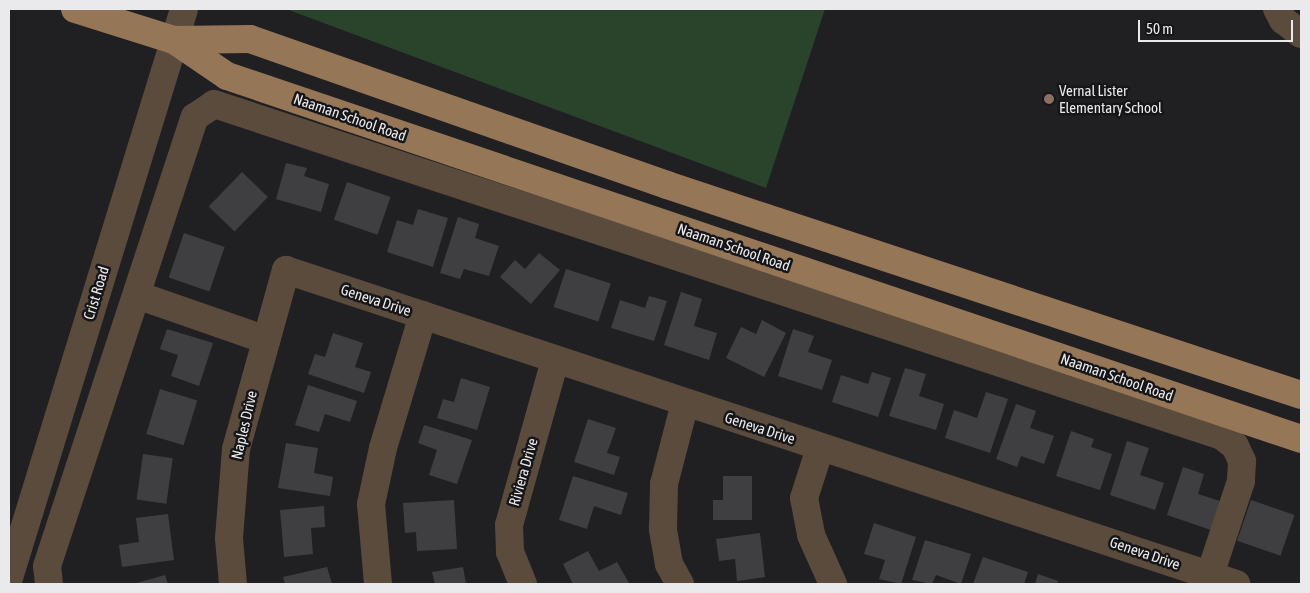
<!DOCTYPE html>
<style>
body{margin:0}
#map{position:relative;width:1310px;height:593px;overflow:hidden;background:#201f22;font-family:"Asap Condensed",sans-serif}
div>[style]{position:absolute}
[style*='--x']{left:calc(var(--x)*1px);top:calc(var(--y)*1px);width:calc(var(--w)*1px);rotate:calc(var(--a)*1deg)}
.green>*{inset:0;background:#29442a}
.building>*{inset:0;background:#3f3f42;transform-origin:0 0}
.minor>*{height:28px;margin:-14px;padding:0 14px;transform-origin:14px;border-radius:14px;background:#5a4b3c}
.major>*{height:28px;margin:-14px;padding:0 14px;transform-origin:14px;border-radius:14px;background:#957656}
.dots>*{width:14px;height:14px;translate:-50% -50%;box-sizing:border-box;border:2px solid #161619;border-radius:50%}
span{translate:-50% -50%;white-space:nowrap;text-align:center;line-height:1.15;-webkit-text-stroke:5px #161619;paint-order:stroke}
.poi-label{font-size:15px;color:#eaeaec}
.left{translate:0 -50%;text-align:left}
.street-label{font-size:15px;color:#eaeaec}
.frame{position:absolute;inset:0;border:10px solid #eaeaec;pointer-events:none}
.scale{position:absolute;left:1138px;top:20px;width:155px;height:22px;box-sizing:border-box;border:2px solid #eaeaec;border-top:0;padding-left:6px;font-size:15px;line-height:18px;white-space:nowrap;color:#eaeaec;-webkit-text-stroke:4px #161619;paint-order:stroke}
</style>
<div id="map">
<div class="green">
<div style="clip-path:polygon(286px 9px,825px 9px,766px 188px)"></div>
</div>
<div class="building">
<div style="clip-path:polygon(286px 163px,307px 168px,304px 176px,329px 184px,321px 212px,276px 199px)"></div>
<div style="left:242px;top:172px;width:36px;height:48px;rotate:44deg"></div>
<div style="left:347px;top:182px;width:46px;height:40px;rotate:19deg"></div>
<div style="clip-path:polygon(418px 209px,448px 218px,433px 267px,387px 252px,397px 220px,413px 225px)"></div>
<div style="clip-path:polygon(458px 217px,479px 224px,475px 238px,499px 246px,489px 276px,464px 269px,460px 279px,440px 273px)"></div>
<div style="left:184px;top:233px;width:43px;height:47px;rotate:19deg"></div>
<div style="clip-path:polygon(539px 253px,560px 270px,531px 304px,500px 277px,515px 260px,525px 269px)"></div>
<div style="left:566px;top:269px;width:47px;height:40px;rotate:18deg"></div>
<div style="clip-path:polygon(681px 292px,702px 299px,694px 326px,717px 333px,709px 360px,664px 345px)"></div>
<div style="clip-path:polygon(649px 296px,667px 301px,654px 341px,611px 328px,620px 300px,645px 308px)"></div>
<div style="clip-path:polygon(762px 320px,786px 333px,764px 377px,726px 358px,741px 327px,756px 334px)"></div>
<div style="clip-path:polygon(167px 329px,213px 343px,199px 386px,171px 376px,178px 355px,160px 349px)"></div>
<div style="clip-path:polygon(793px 329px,814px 336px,808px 352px,832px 360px,822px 390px,778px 376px)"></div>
<div style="clip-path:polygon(333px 333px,363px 343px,355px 367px,371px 372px,364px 393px,308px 374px,315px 354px,325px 357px)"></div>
<div style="clip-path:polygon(905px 368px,926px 374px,919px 396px,944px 404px,936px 430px,889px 416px)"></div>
<div style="clip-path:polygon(872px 372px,891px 378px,878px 417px,832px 402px,841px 375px,868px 384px)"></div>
<div style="clip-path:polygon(461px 378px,490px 387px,477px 430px,437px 418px,443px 399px,454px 402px)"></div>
<div style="clip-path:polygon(308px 385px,357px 401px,350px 422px,325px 414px,319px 432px,295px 425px)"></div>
<div style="left:160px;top:389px;width:39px;height:47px;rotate:17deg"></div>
<div style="clip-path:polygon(986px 392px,1008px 399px,990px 453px,945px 438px,954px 410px,977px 418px)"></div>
<div style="clip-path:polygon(1016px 404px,1036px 411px,1030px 428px,1054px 436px,1044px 464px,1021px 456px,1017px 467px,996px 459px)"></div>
<div style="clip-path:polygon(588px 419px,616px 428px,607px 453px,620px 457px,614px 475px,574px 462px)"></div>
<div style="clip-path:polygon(424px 425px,472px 440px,457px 484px,429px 475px,437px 450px,418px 443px)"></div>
<div style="clip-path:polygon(1071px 431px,1094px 439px,1091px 447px,1112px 454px,1100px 490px,1056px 476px)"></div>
<div style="clip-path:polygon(1127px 441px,1149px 448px,1140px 475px,1164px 483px,1155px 510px,1110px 495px)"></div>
<div style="clip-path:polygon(286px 443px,318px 448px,314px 473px,333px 477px,330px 496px,278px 488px)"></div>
<div style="left:143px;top:454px;width:30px;height:46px;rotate:8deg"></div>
<div style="clip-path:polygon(1183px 467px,1204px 474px,1198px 494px,1220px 501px,1211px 530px,1167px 515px)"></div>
<div style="clip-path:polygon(573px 476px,628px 493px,621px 515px,594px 506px,587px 529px,559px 520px)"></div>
<div style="clip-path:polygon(723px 476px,752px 476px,752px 520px,713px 520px,713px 500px,723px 500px)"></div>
<div style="clip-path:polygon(454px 500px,457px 549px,417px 551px,416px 532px,405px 533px,403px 503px)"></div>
<div style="left:1251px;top:500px;width:46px;height:43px;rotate:19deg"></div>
<div style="clip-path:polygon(324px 506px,325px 527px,311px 528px,313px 554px,284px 557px,280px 510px)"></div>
<div style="clip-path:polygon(168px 514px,174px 560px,122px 567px,119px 545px,139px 542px,136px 518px)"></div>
<div style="clip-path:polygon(874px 523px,916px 537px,901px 584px,879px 579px,885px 560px,864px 554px)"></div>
<div style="clip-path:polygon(760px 533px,765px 577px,737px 581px,735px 559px,719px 561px,716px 539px)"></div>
<div style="clip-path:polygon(925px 540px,971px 554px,961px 584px,936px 575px,932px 584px,912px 580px)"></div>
<div style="clip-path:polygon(588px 551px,599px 571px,617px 562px,629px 583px,573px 584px,563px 564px)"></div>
<div style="clip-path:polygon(983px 557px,1028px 572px,1024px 584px,973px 584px)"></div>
<div style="clip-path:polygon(327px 567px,332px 584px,285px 584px,283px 577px)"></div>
<div style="clip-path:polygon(463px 567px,466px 584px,435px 584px,432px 572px)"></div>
<div style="clip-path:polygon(1038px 574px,1058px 581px,1057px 584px,1035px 584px)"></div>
<div style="clip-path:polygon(165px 575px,168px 584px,133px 584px)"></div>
</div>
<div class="minor">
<div style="--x:1277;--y:9;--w:13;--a:61"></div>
<div style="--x:1283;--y:20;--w:23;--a:38"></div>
<div style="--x:137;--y:295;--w:137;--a:19.2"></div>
<div style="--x:820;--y:448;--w:52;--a:107.7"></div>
<div style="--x:804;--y:498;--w:38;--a:79"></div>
<div style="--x:811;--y:535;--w:54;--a:65.8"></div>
<div style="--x:9;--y:578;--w:595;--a:-72.9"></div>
<div style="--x:49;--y:584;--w:18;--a:-96"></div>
<div style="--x:47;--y:566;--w:473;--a:-71.8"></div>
<div style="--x:195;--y:117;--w:23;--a:-34"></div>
<div style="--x:214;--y:104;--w:1061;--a:18.23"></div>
<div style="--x:1222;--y:436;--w:16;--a:38"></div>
<div style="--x:1235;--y:446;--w:17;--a:65"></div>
<div style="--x:1242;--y:461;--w:20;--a:93"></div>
<div style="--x:1241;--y:481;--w:99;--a:108.3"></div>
<div style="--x:233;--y:584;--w:46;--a:-95"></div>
<div style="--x:229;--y:538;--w:89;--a:-85.5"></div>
<div style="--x:236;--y:449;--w:186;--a:-74.4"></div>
<div style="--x:286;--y:270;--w:1001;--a:18.29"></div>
<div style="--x:378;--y:584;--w:80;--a:-95"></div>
<div style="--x:371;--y:504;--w:57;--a:-77.9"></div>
<div style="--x:383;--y:448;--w:139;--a:-73.3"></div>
<div style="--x:523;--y:584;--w:35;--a:-112"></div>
<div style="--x:510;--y:552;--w:27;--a:-92"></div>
<div style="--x:509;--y:525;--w:171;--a:-74.4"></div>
<div style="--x:680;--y:584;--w:23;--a:-119"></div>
<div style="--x:669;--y:564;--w:36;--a:-100"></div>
<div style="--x:663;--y:529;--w:45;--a:-88.7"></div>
<div style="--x:664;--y:484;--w:84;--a:-75.5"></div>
</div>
<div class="major">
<div style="--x:75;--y:9;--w:104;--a:17.4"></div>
<div style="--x:174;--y:40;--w:64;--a:34.2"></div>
<div style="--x:227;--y:76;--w:1134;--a:18.67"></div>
<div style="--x:174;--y:40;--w:76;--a:-0.8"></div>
<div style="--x:250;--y:39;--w:442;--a:19.3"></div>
<div style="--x:667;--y:185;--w:668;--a:18.33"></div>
</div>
<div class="dots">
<div style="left:1049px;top:99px;background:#8d6e63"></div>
</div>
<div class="poi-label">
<span class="left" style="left:1059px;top:99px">Vernal Lister<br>Elementary School</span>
</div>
<div class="street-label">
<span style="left:350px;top:117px;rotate:19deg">Naaman School Road</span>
<span style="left:734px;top:247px;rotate:19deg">Naaman School Road</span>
<span style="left:96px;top:293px;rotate:-73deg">Crist Road</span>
<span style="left:376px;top:300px;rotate:18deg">Geneva Drive</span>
<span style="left:1117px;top:377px;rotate:19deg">Naaman School Road</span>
<span style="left:244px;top:425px;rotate:-77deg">Naples Drive</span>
<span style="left:760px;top:428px;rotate:18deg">Geneva Drive</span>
<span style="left:523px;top:472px;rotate:-74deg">Riviera Drive</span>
<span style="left:1145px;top:553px;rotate:19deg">Geneva Drive</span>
</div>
<div class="frame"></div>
<div class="scale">50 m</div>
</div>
